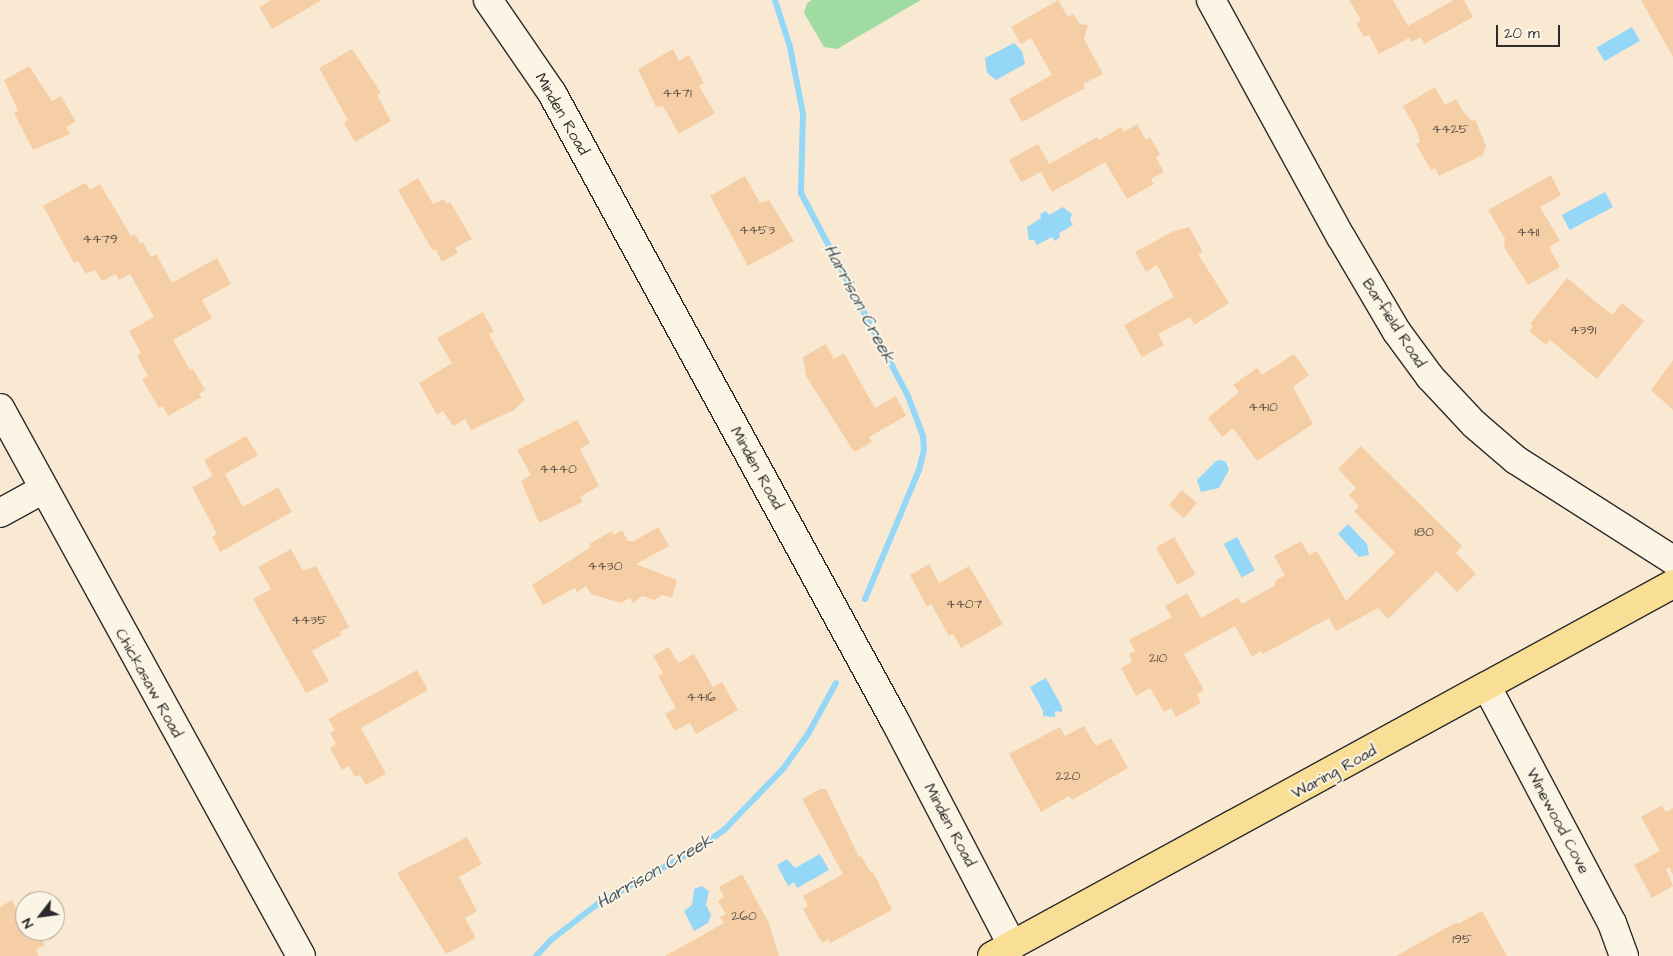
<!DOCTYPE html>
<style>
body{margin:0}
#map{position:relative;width:1673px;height:956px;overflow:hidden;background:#fae9d2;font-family:"Architects Daughter",sans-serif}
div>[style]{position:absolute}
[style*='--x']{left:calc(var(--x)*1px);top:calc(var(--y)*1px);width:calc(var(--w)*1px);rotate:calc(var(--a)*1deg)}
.green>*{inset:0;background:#a0dba2}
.water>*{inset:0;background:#94d7f6;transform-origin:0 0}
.stream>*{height:6px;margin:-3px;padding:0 3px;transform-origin:3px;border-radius:3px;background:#94d7f6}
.building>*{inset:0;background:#f6cea6;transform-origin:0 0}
.roads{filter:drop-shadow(1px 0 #2b2b2b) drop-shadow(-1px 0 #2b2b2b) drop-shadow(0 1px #2b2b2b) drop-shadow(0 -1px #2b2b2b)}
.minor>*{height:28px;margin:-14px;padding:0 14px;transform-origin:14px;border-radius:14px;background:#fcf5e5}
.major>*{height:28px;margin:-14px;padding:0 14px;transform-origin:14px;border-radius:14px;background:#f9df96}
span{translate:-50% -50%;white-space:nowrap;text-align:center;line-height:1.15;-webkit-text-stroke:4px #fcf5e5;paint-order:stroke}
.number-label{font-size:14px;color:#5e544a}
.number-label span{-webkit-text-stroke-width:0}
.street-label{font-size:16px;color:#2b2b2b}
.water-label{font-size:18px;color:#45565e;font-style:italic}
.north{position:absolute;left:15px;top:891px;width:50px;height:50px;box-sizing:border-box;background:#fcf5e5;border:1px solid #a8a49b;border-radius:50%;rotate:240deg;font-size:14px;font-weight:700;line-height:20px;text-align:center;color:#2b2b2b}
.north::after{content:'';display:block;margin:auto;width:18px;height:22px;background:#2b2b2b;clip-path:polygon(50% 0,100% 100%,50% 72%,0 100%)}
.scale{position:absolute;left:1496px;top:25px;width:64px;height:22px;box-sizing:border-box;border:2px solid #2b2b2b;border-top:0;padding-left:6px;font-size:15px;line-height:18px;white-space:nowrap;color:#2b2b2b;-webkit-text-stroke:4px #fcf5e5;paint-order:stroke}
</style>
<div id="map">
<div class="green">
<div style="clip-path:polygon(812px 0,921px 0,837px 49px,824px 47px,804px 13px,807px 3px)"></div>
</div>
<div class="water">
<div style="left:1632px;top:27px;width:16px;height:41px;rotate:60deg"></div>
<div style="clip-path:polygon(1014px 43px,1022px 51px,1025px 64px,996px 80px,987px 73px,985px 58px)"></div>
<div style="left:1605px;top:192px;width:17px;height:49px;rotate:62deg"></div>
<div style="clip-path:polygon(1063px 207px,1072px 214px,1070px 220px,1073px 225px,1059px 233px,1060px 237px,1055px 241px,1052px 237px,1037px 245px,1034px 240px,1029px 240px,1027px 227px,1041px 218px,1040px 214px,1046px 211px,1049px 215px)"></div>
<div style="clip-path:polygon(1221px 460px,1226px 462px,1229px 470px,1219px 488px,1201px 492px,1197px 480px,1216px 461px)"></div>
<div style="clip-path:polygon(1348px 524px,1367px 544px,1369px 555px,1359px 557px,1338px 534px)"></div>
<div style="left:1237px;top:537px;width:38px;height:15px;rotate:62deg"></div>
<div style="clip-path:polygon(1046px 678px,1062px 707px,1062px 712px,1055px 711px,1055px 717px,1043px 716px,1043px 711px,1030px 687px)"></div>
<div style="clip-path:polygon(820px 854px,829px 870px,797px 888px,794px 882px,788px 886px,777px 865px,787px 859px,795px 868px)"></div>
<div style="clip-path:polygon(702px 886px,709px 891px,706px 905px,711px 915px,708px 923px,694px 931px,684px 911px,692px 905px,694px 889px)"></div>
</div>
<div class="stream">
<div style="--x:775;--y:0;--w:49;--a:72.3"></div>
<div style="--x:790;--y:47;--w:68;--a:79"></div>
<div style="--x:803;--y:114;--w:79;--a:91.5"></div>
<div style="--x:801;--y:193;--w:229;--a:62.2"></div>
<div style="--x:908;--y:396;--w:43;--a:69.4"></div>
<div style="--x:923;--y:436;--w:14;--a:86"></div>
<div style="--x:924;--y:450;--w:21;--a:104"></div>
<div style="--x:919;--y:470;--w:140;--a:112.7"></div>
<div style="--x:536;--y:956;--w:22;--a:-47"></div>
<div style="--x:551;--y:940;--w:62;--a:-37.8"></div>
<div style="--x:600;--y:902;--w:113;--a:-28.6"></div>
<div style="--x:699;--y:848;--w:31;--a:-36"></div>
<div style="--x:724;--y:830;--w:85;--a:-46"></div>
<div style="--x:783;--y:769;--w:43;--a:-54.5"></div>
<div style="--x:808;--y:734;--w:58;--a:-61.2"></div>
</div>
<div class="building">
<div style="clip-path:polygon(272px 0,322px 0,272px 29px,259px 7px)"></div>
<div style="clip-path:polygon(1058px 0,1068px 17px,1073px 14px,1080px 24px,1088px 25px,1084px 39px,1103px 74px,1083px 84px,1085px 88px,1022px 122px,1009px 99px,1052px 75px,1031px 38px,1021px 44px,1011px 27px)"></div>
<div style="clip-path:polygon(1349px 0,1393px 0,1408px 26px,1454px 0,1464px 0,1473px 17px,1424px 44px,1421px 37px,1411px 42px,1409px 38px,1379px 54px,1369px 35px,1364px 37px,1356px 23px,1361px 20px)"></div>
<div style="clip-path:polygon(1641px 0,1673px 0,1673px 57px)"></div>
<div style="clip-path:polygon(352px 49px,381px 93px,377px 95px,391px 121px,355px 142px,344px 123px,348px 120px,319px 68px)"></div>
<div style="clip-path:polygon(673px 49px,679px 61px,689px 55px,704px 83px,699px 86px,715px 113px,679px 134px,663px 106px,656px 107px,638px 69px)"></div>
<div style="clip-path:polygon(29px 66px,52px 101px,61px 96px,76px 122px,66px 127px,70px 134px,33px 150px,14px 113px,18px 111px,4px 80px)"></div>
<div style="clip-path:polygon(1435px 87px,1445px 105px,1456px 99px,1463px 111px,1472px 121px,1475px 119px,1486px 146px,1483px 155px,1439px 176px,1435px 168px,1431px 170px,1416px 144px,1420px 142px,1418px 133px,1403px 106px)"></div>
<div style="clip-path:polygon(1137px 124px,1146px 140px,1150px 137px,1160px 154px,1156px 157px,1164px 172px,1151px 179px,1154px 184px,1127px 199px,1105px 162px,1052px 192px,1041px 172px,1021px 182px,1009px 160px,1038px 144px,1049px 164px,1097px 137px,1099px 140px,1121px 127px,1124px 132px)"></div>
<div style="clip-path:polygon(1551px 175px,1561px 195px,1540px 207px,1560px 241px,1549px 247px,1560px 267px,1528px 285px,1504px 247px,1505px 239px,1488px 210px)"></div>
<div style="clip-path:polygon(745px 176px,760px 203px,769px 200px,794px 241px,748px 266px,710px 196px)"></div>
<div style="clip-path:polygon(418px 178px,433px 204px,444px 199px,447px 204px,450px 202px,472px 239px,455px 248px,458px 253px,442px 262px,436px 250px,432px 250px,398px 190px)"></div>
<div style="clip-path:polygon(83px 184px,87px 184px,90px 190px,100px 184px,131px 236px,135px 234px,141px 244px,143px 242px,151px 257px,156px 254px,172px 283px,217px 258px,231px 284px,202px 300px,212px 318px,173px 340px,190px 370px,193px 369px,205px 390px,199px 394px,202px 397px,168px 416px,163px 406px,159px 408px,142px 379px,148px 376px,137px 356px,141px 353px,129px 331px,154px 317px,130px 274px,119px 280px,116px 274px,102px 281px,95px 270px,86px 274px,78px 261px,74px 263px,43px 206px)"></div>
<div style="clip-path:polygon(1189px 227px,1203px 252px,1198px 254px,1229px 303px,1194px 325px,1190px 317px,1158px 334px,1164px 345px,1142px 357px,1124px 325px,1174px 297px,1157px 265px,1146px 272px,1135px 252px,1174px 231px)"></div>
<div style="clip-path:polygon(1567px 278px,1612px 315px,1622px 303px,1644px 321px,1597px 379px,1550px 340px,1546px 345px,1529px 331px,1533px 326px,1530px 324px)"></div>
<div style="clip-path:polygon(483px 312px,494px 332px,489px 334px,525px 400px,514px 410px,471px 430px,465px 419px,453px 426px,443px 411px,437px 415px,419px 383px,452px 363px,437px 338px)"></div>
<div style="clip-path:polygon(826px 344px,834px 359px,844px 353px,875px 408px,896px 396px,906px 416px,869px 437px,872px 442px,854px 452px,806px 376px,803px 357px)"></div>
<div style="clip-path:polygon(1294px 354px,1309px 375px,1293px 387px,1313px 424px,1257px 461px,1233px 428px,1222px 437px,1208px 418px,1239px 392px,1233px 385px,1257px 368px,1262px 375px)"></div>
<div style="clip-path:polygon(1673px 360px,1673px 410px,1651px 390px)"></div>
<div style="clip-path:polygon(577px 420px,590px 443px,580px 449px,599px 486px,580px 497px,583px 502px,539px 523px,521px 481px,531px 475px,517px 450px)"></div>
<div style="clip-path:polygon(246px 436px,258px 455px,225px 474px,243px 507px,278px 487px,292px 512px,220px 552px,212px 537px,217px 534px,192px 487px,213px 476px,204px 460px)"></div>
<div style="clip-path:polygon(1361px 446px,1462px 546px,1456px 553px,1476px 574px,1457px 592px,1437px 571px,1388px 619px,1378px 608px,1336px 631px,1329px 618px,1263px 654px,1261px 651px,1252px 657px,1235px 626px,1184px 654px,1204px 690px,1197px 694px,1201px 703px,1176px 717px,1171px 708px,1164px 712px,1150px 688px,1136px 696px,1121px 668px,1132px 662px,1129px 654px,1135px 651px,1129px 640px,1172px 617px,1165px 606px,1187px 593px,1201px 618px,1238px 597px,1242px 604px,1274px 586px,1276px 580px,1285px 575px,1274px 556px,1301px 541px,1309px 555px,1317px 551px,1346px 601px,1395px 553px,1354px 511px,1359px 506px,1349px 495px,1356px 488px,1338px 469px)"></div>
<div style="left:1182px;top:490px;width:20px;height:20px;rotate:41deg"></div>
<div style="clip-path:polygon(658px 527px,669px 546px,636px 564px,677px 580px,672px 598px,662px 595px,654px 600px,642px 596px,633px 603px,630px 598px,621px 603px,591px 594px,586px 586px,577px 592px,575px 588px,543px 605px,532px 585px,591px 547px,589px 544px,612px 531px,614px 535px,622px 530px,628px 541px,634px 541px)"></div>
<div style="left:1174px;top:537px;width:43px;height:21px;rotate:60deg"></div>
<div style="clip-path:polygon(291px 549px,303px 571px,316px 566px,349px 627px,340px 632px,341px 635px,312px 651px,329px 681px,306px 693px,253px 599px,271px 589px,258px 567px)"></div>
<div style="clip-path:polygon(929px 564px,939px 583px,969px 566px,1003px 624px,961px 648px,953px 634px,949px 636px,931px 604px,927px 607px,910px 575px)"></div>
<div style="clip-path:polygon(669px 647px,678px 663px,694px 654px,713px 687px,722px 682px,738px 710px,696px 734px,690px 723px,675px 731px,665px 714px,676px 708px,658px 676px,663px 673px,653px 656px)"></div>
<div style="clip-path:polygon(417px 670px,428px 690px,361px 728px,386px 774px,366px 785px,360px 775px,355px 777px,349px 766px,342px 770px,330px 748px,336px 744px,330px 733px,335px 730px,328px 719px)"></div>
<div style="clip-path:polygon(1084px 726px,1096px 746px,1111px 738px,1128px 768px,1072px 800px,1069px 796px,1041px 812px,1009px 754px,1060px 727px,1065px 736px)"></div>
<div style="clip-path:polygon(820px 789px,826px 789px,859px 857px,861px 856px,871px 873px,873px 872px,892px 910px,830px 943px,829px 939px,822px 943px,803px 909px,808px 906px,803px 896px,843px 874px,802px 799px)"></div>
<div style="clip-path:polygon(1662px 805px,1666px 812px,1673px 808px,1673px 875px,1669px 867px,1666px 869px,1673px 886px,1652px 898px,1634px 865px,1660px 851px,1641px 817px)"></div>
<div style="clip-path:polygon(467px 837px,482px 864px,459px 877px,477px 911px,465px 918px,476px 938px,446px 954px,397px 873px)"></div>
<div style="clip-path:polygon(742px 874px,769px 923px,779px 956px,665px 956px,724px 923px,720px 917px,726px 914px,718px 901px,724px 897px,719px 887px)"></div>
<div style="clip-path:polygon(12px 900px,16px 908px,25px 903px,25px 931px,38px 931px,45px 945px,36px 950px,39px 956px,0 956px,0 907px)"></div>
<div style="clip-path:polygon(1482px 911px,1507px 956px,1396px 956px,1457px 922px,1458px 924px)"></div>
</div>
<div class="roads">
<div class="minor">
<div style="--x:488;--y:0;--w:113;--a:55.5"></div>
<div style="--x:552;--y:93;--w:716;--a:61.36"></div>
<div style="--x:895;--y:721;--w:253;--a:62.4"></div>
<div style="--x:1211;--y:0;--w:270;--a:61.3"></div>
<div style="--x:1341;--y:237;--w:110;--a:59.5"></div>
<div style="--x:1397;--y:332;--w:56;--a:53.7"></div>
<div style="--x:1430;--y:377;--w:64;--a:46.9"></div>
<div style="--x:1474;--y:424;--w:55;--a:40.6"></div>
<div style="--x:1516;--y:460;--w:186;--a:32.5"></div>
<div style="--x:0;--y:408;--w:625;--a:61.22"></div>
<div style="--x:0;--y:513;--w:50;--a:-28.6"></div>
<div style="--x:1487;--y:687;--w:267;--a:62.1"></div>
<div style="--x:1612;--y:923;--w:35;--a:70"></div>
</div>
<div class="major">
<div style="--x:992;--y:956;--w:776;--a:-28.65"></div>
</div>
</div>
<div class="number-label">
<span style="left:677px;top:93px">4471</span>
<span style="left:1450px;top:129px">4425</span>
<span style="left:757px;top:230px">4453</span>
<span style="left:1528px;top:232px">4411</span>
<span style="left:100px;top:239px">4479</span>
<span style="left:1583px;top:330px">4391</span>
<span style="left:1263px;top:407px">4410</span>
<span style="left:558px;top:469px">4440</span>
<span style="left:1424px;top:532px">180</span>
<span style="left:605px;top:566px">4430</span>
<span style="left:964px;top:604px">4407</span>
<span style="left:309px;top:620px">4435</span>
<span style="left:1158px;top:658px">210</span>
<span style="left:701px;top:697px">4416</span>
<span style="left:1068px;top:776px">220</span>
<span style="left:744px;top:916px">260</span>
<span style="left:1462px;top:939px">195</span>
</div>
<div class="street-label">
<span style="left:562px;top:114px;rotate:60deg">Minden Road</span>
<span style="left:1394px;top:323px;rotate:57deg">Barfield Road</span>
<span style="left:757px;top:468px;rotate:61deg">Minden Road</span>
<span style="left:149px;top:683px;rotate:61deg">Chickasaw Road</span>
<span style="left:1334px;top:772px;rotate:-29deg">Waring Road</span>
<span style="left:1558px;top:821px;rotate:62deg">Winewood Cove</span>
<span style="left:950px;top:825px;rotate:62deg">Minden Road</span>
</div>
<div class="water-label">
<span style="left:859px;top:304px;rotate:62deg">Harrison Creek</span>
<span style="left:655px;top:872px;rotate:-30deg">Harrison Creek</span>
</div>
<div class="north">N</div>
<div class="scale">20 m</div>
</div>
